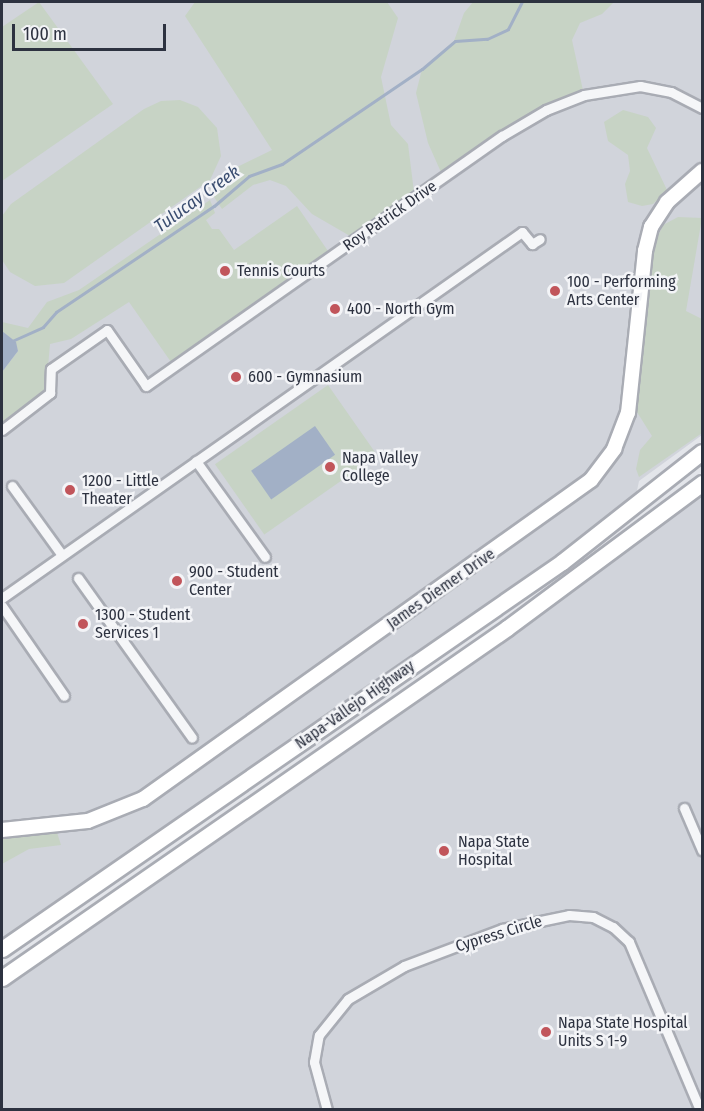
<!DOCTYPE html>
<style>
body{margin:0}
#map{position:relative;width:704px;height:1111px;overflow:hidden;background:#e3e5ea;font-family:"Fira Sans Condensed",sans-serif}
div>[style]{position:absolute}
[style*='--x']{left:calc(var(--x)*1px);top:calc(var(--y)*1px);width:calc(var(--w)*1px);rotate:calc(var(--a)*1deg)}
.built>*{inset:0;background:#d1d4db}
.green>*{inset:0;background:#c7d3c5;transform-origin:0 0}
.water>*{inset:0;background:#a2b0c6;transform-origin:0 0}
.stream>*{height:3px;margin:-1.5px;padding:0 1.5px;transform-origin:1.5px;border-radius:1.5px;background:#a2b0c6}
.roads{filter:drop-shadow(2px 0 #a9acb4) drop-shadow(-2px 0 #a9acb4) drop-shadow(0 2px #a9acb4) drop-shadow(0 -2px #a9acb4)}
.street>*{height:9px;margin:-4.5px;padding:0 4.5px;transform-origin:4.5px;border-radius:4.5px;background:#f5f6f8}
.secondary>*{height:14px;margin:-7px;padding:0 7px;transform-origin:7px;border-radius:7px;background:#fff}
.primary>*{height:15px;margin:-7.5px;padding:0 7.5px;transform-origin:7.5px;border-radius:7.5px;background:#fff}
.dots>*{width:16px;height:16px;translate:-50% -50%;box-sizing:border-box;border:3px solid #f3f4f7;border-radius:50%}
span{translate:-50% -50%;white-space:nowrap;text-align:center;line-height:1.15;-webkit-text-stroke:5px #f3f4f7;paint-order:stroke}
.street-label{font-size:16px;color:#2d3240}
.poi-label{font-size:16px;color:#2d3240}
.left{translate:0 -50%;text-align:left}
.water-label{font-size:18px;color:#3a4d70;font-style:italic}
.frame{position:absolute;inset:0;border:3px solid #2d3240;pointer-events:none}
.scale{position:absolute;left:12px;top:24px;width:154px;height:27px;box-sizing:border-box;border:3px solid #2d3240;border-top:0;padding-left:8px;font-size:18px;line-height:21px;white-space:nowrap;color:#2d3240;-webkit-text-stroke:4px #f3f4f7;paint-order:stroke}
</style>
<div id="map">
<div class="built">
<div style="clip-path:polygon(2px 2px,702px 2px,702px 435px,639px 481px,633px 510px,2px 949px)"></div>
<div style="clip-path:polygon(702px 483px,702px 1109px,2px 1109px,2px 978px)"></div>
</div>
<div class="green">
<div style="clip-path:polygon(39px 2px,113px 104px,2px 181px,2px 27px)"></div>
<div style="clip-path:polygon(195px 2px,387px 2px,398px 18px,381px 77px,391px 125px,408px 144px,415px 200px,357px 240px,312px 214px,286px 186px,270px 180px,253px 185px,222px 209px,214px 197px,235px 168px,272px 150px,185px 16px)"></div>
<div style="clip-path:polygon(473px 2px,614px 2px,602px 14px,580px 23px,572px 40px,584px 95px,546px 110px,444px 179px,428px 143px,416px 93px,422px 69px,454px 41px,464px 13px)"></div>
<div style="clip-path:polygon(180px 100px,198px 107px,217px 128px,221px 156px,210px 180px,64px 283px,35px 286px,10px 272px,2px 260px,2px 216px,11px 204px,144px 109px,161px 101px)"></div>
<div style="clip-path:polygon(623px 110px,648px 117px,656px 128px,647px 148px,667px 190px,653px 204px,642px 206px,628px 202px,625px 184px,630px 171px,628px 155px,608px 141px,604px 122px)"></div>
<div style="clip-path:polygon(210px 200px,215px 213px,206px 220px,212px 229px,219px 229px,234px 250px,297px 206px,328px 251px,171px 362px,129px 302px,71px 339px,50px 344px,46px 390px,37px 404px,2px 430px,2px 372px,18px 351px,15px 342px,2px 331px,2px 322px,28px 328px,47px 302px,79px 290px)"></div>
<div style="clip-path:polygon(678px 217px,702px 218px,686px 311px,702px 319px,702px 433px,639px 477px,636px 469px,640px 450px,652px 436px,630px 401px,646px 243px,658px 236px,663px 225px)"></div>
<div style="left:328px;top:385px;width:86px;height:138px;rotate:55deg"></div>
<div style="clip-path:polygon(55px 826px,61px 845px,29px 849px,2px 864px,2px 830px)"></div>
</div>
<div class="water">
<div style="clip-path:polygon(2px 331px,16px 342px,18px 351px,2px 372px)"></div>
<div style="left:315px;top:426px;width:35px;height:78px;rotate:55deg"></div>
</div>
<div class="stream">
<div style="--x:12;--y:341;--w:34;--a:-24"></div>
<div style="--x:43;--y:327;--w:20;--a:-49"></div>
<div style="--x:56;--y:312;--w:190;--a:-33.9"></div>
<div style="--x:214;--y:206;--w:46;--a:-40.6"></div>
<div style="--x:249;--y:176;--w:35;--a:-20"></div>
<div style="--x:282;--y:164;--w:169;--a:-34.2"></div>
<div style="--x:422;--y:69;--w:43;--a:-40.3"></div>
<div style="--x:455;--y:41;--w:32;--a:-4"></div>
<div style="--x:487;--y:39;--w:23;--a:-25"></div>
<div style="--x:508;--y:29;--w:30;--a:-63"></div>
</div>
<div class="roads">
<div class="street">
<div style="--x:2;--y:430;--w:61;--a:-37.6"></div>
<div style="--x:50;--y:393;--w:24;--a:-88"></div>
<div style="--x:51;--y:369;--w:68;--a:-34.9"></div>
<div style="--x:107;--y:330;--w:68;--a:55.1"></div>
<div style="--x:146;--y:386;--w:435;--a:-35.1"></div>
<div style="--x:502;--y:136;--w:51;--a:-30.6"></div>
<div style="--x:546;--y:110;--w:41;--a:-21.5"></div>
<div style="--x:584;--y:95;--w:57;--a:-9.1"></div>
<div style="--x:640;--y:86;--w:32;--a:11"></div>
<div style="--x:671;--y:92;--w:35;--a:27"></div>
<div style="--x:196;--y:461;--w:118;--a:54.3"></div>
<div style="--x:12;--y:486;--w:85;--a:54.1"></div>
<div style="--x:78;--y:578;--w:196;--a:54.5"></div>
<div style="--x:2;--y:598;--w:636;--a:-35.14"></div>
<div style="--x:522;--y:232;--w:16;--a:50"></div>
<div style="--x:532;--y:244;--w:9;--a:-32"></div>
<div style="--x:2;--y:606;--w:109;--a:55.4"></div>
<div style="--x:684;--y:808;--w:46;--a:66.8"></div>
<div style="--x:327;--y:1110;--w:50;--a:-105.2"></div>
<div style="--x:314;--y:1062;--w:27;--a:-80"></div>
<div style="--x:319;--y:1035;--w:46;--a:-51.1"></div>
<div style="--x:348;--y:999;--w:65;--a:-30.5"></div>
<div style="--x:404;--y:966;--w:105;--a:-20.7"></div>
<div style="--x:502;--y:929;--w:68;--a:-11.8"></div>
<div style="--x:569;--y:915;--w:24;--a:5"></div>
<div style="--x:593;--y:917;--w:22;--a:27"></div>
<div style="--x:613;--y:927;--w:22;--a:43"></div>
<div style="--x:629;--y:942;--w:182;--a:67.1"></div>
</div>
<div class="secondary">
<div style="--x:2;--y:830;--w:86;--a:-6"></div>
<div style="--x:88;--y:821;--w:59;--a:-21.8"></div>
<div style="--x:143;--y:799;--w:550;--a:-35.45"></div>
<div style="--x:591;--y:480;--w:39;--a:-53"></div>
<div style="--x:614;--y:449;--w:39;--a:-69"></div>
<div style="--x:628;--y:413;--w:163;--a:-84"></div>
<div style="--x:645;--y:251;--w:25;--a:-76"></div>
<div style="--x:651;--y:227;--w:30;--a:-57"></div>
<div style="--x:667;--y:202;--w:47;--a:-41.5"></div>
</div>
<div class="primary">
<div style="--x:2;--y:949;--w:681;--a:-34.65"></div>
<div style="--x:562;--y:562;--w:178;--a:-38.2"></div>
<div style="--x:2;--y:978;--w:614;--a:-34.72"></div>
<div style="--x:507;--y:628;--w:243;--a:-36.6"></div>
</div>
</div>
<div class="dots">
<div style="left:225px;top:271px;background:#c1555b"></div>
<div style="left:555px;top:291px;background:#c1555b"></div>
<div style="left:335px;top:309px;background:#c1555b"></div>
<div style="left:236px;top:377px;background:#c1555b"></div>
<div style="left:330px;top:467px;background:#c1555b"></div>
<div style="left:70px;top:490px;background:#c1555b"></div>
<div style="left:177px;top:581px;background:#c1555b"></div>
<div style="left:83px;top:624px;background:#c1555b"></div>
<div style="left:444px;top:851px;background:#c1555b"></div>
<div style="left:546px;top:1032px;background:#c1555b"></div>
</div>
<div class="street-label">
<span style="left:390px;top:216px;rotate:-35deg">Roy Patrick Drive</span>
<span style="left:441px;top:589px;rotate:-35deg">James Diemer Drive</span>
<span style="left:355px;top:705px;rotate:-35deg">Napa-Vallejo Highway</span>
<span style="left:499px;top:934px;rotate:-17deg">Cypress Circle</span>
</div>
<div class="poi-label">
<span class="left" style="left:237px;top:271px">Tennis Courts</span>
<span class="left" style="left:567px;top:291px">100 - Performing<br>Arts Center</span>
<span class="left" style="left:347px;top:309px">400 - North Gym</span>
<span class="left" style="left:248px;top:377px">600 - Gymnasium</span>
<span class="left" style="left:342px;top:467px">Napa Valley<br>College</span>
<span class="left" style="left:82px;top:490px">1200 - Little<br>Theater</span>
<span class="left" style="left:189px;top:581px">900 - Student<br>Center</span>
<span class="left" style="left:95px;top:624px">1300 - Student<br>Services 1</span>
<span class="left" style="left:458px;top:851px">Napa State<br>Hospital</span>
<span class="left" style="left:558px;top:1032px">Napa State Hospital<br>Units S 1-9</span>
</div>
<div class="water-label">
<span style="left:197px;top:199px;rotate:-36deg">Tulucay Creek</span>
</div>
<div class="frame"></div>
<div class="scale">100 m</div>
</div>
